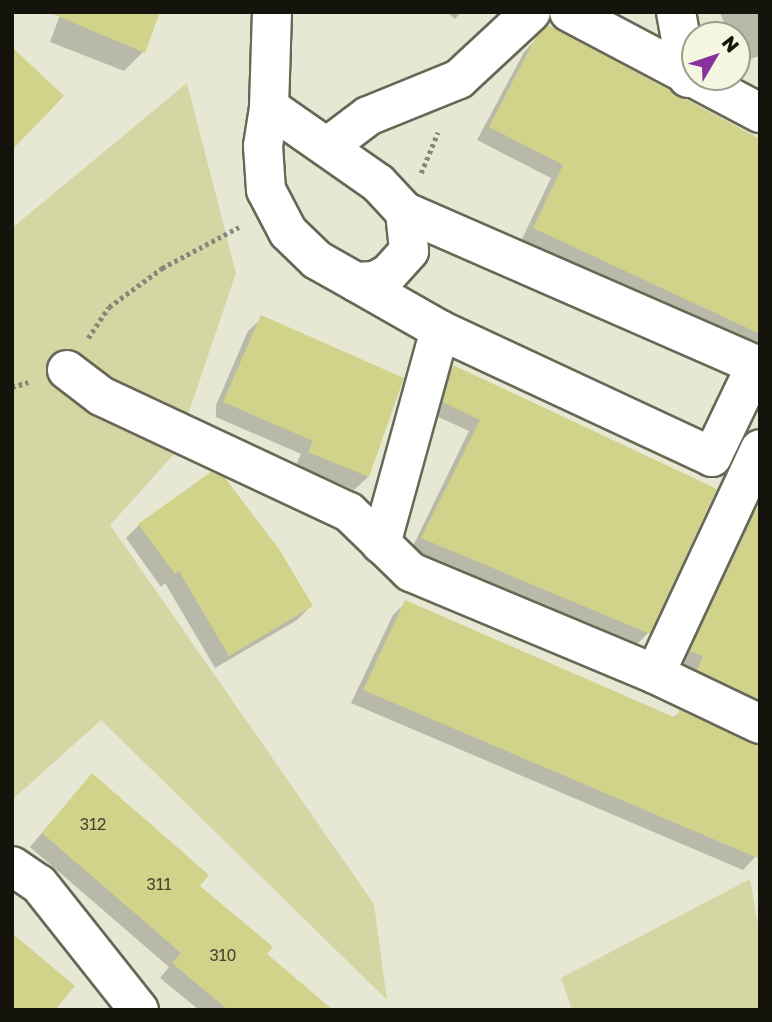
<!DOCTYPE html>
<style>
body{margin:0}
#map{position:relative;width:772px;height:1022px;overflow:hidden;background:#e7e8d3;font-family:"Golos Text",sans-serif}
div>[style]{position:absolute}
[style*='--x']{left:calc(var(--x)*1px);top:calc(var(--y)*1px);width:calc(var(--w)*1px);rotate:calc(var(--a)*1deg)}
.green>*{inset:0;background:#d4d6a3}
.shadow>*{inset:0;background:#0003}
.building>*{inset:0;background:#d2d38b}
.path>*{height:4.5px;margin-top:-2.25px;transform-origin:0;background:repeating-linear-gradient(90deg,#868778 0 3.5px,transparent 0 7px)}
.roads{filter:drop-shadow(2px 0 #676855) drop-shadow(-2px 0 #676855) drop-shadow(0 2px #676855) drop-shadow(0 -2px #676855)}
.minor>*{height:38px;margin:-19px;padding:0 19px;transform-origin:19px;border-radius:19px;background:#fff}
span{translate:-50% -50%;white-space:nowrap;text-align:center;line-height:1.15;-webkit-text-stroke:5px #f5f6e0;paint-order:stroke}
.number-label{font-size:16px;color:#44442c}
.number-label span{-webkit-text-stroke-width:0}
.frame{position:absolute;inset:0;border:14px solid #14140d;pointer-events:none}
.north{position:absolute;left:681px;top:21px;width:70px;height:70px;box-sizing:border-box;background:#f5f6e0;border:2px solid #9b9c8c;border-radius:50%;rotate:51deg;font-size:19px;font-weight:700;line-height:28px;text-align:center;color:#14140d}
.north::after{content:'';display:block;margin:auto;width:24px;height:32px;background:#89329f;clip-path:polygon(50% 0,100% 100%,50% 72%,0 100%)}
</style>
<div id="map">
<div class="green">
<div style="clip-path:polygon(187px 83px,236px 273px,175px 453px,110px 525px,374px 904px,387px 1000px,101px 720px,12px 800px,12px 228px)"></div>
<div style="clip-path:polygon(750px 879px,760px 936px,760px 1010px,572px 1010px,561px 978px)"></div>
</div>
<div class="shadow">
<div style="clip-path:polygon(61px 12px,143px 52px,124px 71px,50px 42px)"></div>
<div style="clip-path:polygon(447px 12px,461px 12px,455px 19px)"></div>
<div style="clip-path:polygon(720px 12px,760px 12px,760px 56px,737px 63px,737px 35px,728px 35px)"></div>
<div style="clip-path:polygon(548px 27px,760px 141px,760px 353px,521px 241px,551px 178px,477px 140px,524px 52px)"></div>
<div style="clip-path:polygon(262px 318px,368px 477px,354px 490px,296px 465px,301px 454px,216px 417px,216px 405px,248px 331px)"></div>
<div style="clip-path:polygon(454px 367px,648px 633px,637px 644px,411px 550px,469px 431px,432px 414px,442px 378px)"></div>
<div style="clip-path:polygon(757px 510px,760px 511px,760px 721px,685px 683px,692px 669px,678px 664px,744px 523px)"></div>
<div style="clip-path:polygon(139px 525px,311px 606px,297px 620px,215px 668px,165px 583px,161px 587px,126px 538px)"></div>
<div style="clip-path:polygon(406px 602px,673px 718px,680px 712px,750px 746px,760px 745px,760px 847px,756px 856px,743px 870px,351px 703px,393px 615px)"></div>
<div style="clip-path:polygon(79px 789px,198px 886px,265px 954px,331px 1010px,199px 1010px,160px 978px,169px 967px,30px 847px)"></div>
</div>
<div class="building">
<div style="clip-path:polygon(48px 12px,160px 12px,145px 53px)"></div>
<div style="clip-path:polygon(548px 25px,760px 139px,760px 334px,533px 228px,563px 165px,489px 127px,536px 37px)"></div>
<div style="clip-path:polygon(12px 47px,64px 96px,12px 150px)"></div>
<div style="clip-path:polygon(261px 315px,404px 378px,369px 477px,308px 452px,313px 441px,223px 402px)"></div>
<div style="clip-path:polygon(453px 365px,717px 489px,650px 634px,421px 538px,480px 420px,443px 402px)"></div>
<div style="clip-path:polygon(211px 472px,225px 478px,279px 549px,313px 606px,229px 656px,179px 571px,175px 574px,138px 524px)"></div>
<div style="clip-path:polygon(757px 508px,760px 509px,760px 700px,697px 670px,703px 656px,690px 651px)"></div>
<div style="clip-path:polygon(405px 600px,676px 718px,679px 710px,760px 746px,760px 859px,363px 690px)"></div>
<div style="clip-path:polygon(92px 773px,209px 875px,200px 886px,273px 947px,267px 954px,333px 1010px,228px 1010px,172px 963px,181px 953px,42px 833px)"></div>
<div style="clip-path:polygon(12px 933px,75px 986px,55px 1010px,12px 1010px)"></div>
</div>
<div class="path">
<div style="--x:421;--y:173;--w:44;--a:-67.5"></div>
<div style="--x:88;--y:338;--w:37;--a:-56"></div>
<div style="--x:109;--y:307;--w:66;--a:-36.3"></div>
<div style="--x:162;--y:268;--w:87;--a:-28"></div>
<div style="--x:12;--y:387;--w:17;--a:-17"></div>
</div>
<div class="roads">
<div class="minor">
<div style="--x:569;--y:12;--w:216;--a:27.9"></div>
<div style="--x:676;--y:12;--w:67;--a:79.7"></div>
<div style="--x:269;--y:107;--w:133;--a:34.9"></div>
<div style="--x:378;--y:183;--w:40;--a:47"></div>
<div style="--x:405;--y:212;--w:39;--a:84"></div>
<div style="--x:409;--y:251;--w:31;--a:132"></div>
<div style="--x:388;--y:274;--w:15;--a:152"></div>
<div style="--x:375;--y:281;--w:19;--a:177"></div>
<div style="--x:356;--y:282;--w:45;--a:-150.6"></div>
<div style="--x:317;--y:260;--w:40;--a:-136"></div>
<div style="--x:288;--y:232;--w:47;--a:-117.6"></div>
<div style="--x:266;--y:190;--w:44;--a:-93.9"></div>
<div style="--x:263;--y:146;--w:39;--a:-81"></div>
<div style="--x:269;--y:107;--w:95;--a:-88.2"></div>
<div style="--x:327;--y:147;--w:51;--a:-37.1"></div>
<div style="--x:368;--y:116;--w:98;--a:-22.1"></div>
<div style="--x:459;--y:79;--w:98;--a:-42.9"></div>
<div style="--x:356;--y:282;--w:97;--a:29.7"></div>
<div style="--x:440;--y:330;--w:300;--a:25"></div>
<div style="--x:712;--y:457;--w:102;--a:-64.4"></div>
<div style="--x:756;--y:365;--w:383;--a:-156.4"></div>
<div style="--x:67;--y:370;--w:43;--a:37.4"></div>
<div style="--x:101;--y:396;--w:274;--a:25.1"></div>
<div style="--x:349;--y:512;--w:86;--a:44.1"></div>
<div style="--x:411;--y:572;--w:264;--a:22.7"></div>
<div style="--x:655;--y:674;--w:116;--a:25.5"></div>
<div style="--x:381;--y:544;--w:222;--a:-74.6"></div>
<div style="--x:655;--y:674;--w:248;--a:-65"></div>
<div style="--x:12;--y:866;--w:32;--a:34"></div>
<div style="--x:39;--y:884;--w:161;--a:51.6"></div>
</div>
</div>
<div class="number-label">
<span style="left:93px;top:824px">312</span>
<span style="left:159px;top:884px">311</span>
<span style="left:223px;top:955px">310</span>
</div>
<div class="frame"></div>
<div class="north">N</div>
</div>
